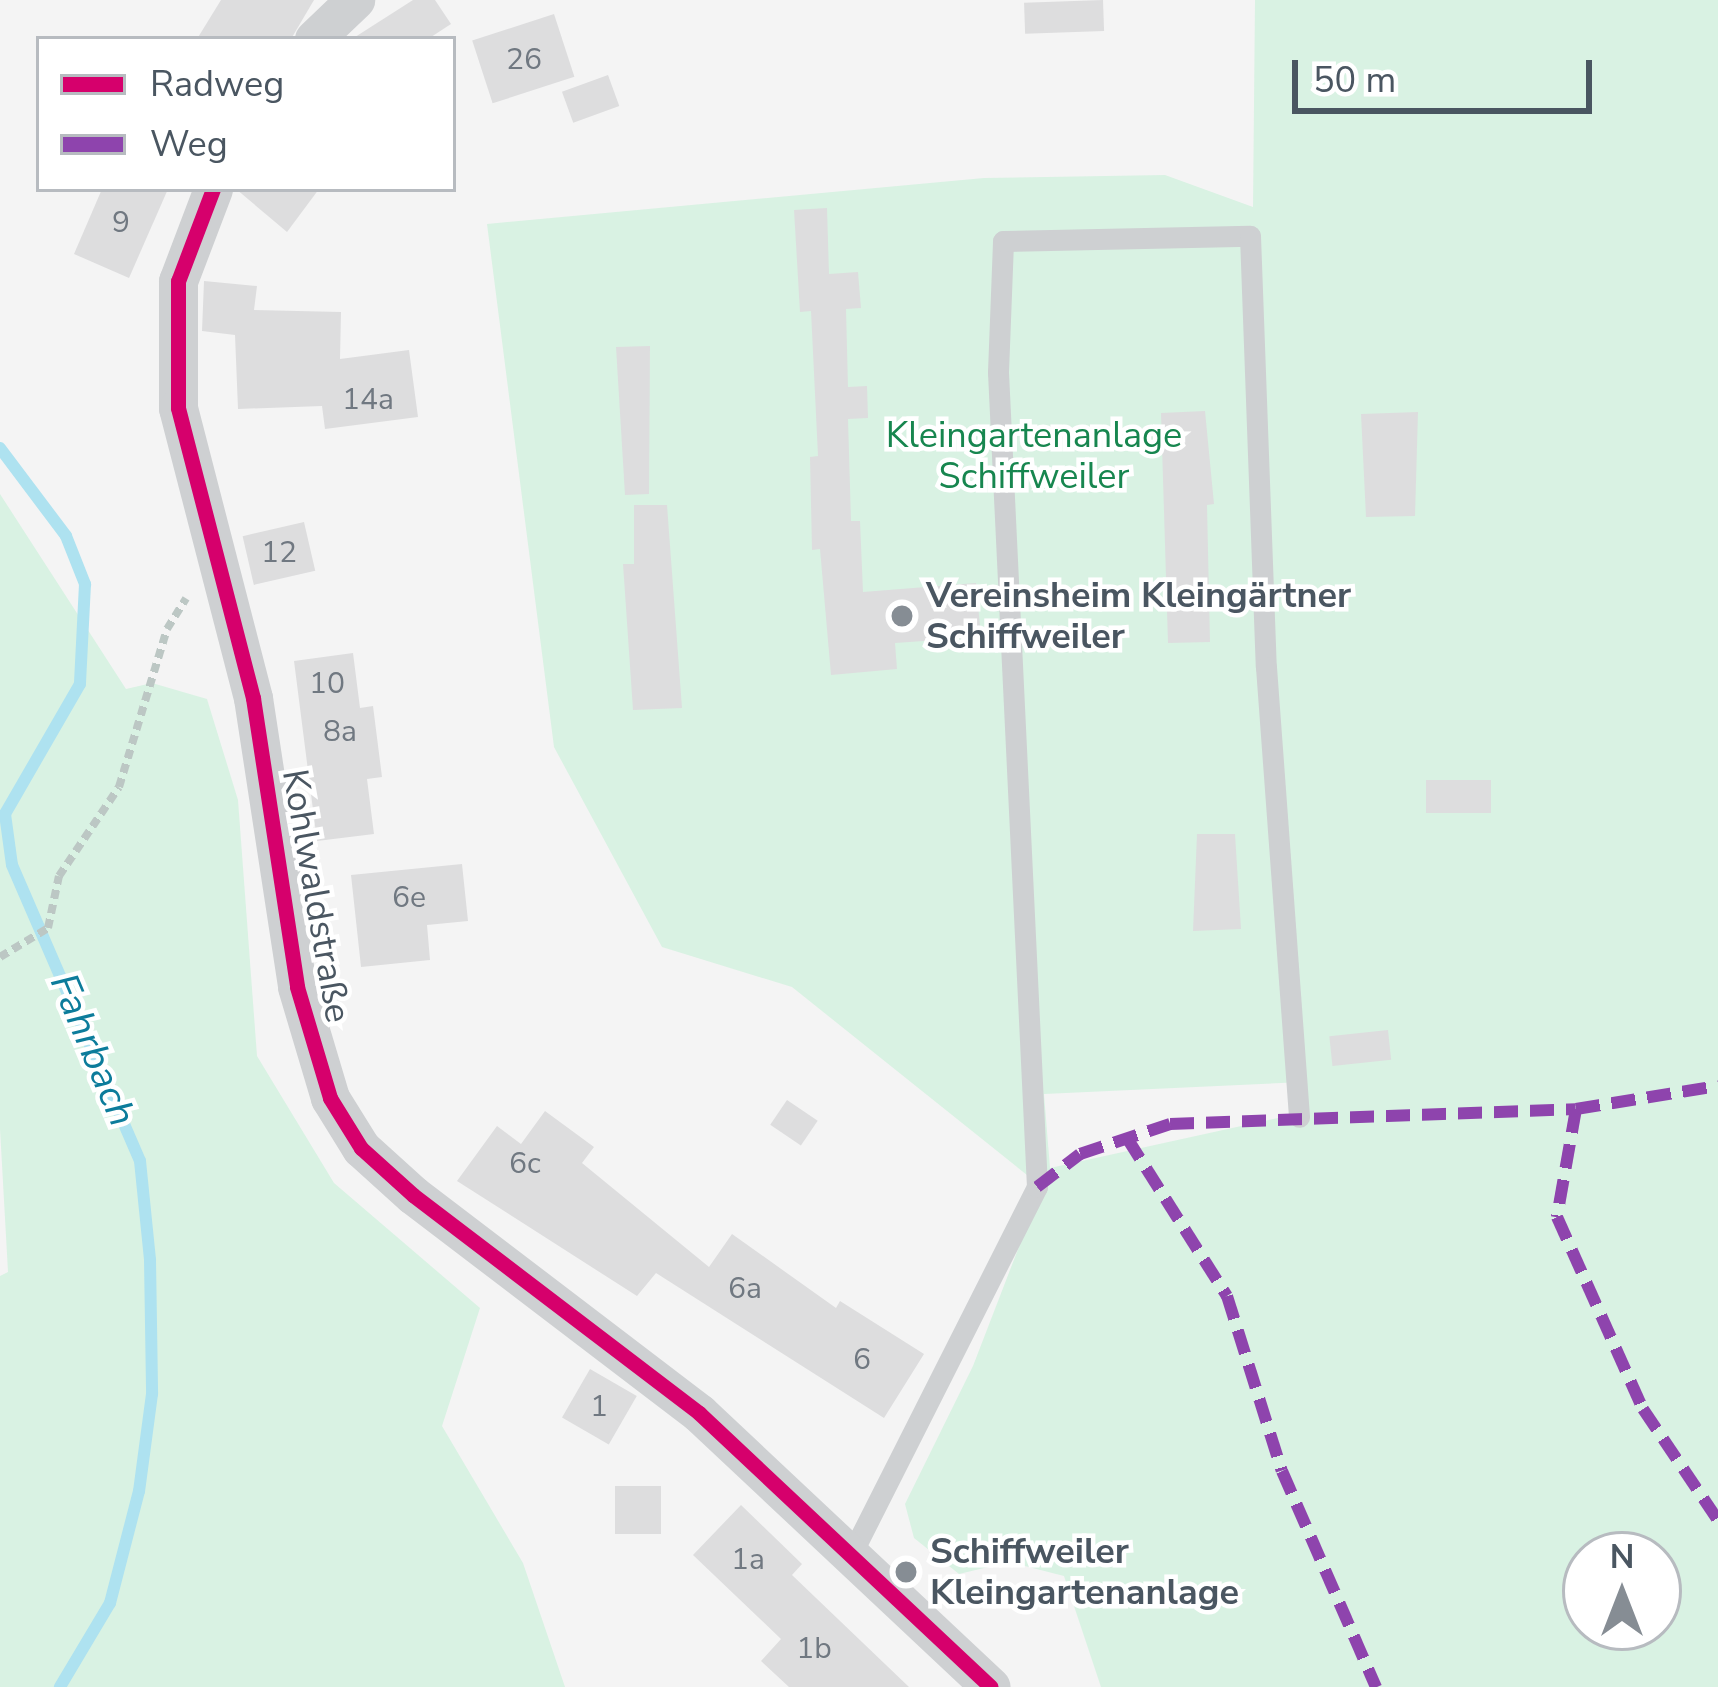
<!DOCTYPE html>
<meta charset="utf-8">
<style>
body{margin:0}
#map{position:relative;width:1718px;height:1687px;overflow:hidden;background:#f4f4f4;font-family:"Nunito Sans",sans-serif}
div>[style]{position:absolute}
[style*='--x']{left:calc(var(--x)*1px);top:calc(var(--y)*1px);width:calc(var(--w)*1px);rotate:calc(var(--a)*1deg)}
.green>*{inset:0;background:#d9f2e3}
.stream>*{height:12px;margin:-6px;padding:0 6px;transform-origin:6px;border-radius:6px;background:#aee2f0}
.building>*{inset:0;background:#ddddde;transform-origin:0 0}
.path>*{height:8px;margin-top:-4px;transform-origin:0;background:repeating-linear-gradient(90deg,#bcc7c4 0 9px,transparent 0 15px)}
.service>*{height:21px;margin:-10.5px;padding:0 10.5px;transform-origin:10.5px;border-radius:10.5px;background:#ced0d2}
.minor>*{height:39px;margin:-19.5px;padding:0 19.5px;transform-origin:19.5px;border-radius:19.5px;background:#ced0d2}
.quiet>*{height:12px;margin-top:-6px;transform-origin:0;background:repeating-linear-gradient(90deg,#8e44ad 0 24px,transparent 0 36px)}
.cycleway>*{height:15px;margin:-7.5px;padding:0 7.5px;transform-origin:7.5px;border-radius:7.5px;background:#d6006c}
.dots>*{width:33px;height:33px;translate:-50% -50%;box-sizing:border-box;border:6px solid #fff;border-radius:50%}
span{translate:-50% -50%;white-space:nowrap;text-align:center;line-height:1.15;-webkit-text-stroke:9px #fff;paint-order:stroke}
.number-label{font-size:30px;color:#707881}
.number-label span{-webkit-text-stroke-width:0}
.park-label{font-size:36px;color:#17864f}
.poi-label{font-size:36px;color:#4a5661;font-weight:700}
.left{translate:0 -50%;text-align:left}
.street-label{font-size:36px;color:#4a5661}
.water-label{font-size:39px;color:#0c7c9b;font-style:italic}
.legend{position:absolute;left:36px;top:36px;width:420px;height:156px;box-sizing:border-box;background:#fff;border:3px solid #b7bbc0;margin:0;padding:15px 21px;list-style:none;font-size:36px;color:#4a5661}
.legend li{display:flex;align-items:center;gap:24px;height:60px}
.legend b{width:60px;border:3px solid #b7bbc0}
.north{position:absolute;left:1562px;top:1531px;width:120px;height:120px;box-sizing:border-box;background:#fff;border:3px solid #b7bbc0;border-radius:50%;rotate:0deg;font-size:33px;font-weight:700;line-height:48px;text-align:center;color:#4a5661}
.north::after{content:'';display:block;margin:auto;width:42px;height:54px;background:#868d94;clip-path:polygon(50% 0,100% 100%,50% 72%,0 100%)}
.scale{position:absolute;left:1292px;top:60px;width:300px;height:54px;box-sizing:border-box;border:6px solid #4a5661;border-top:0;padding-left:15px;font-size:36px;line-height:42px;white-space:nowrap;color:#4a5661;-webkit-text-stroke:9px #fff;paint-order:stroke}
</style>
<div id="map">
<div class="green">
<div style="clip-path:polygon(evenodd,1255px 0,1718px 0,1718px 1687px,1101px 1687px,1064px 1576px,1009px 1562px,959px 1574px,914px 1538px,905px 1504px,973px 1366px,1042px 1187px,792px 987px,662px 947px,554px 747px,487px 224px,984px 178px,1165px 175px,1253px 207px,1255px 0,1303px 1082px,1305px 1112px,1050px 1168px,1044px 1094px,1303px 1082px,1255px 0,1586px 1555px,1658px 1555px,1658px 1627px,1586px 1627px,1586px 1555px)"></div>
<div style="clip-path:polygon(0 494px,126px 689px,152px 683px,207px 699px,238px 800px,257px 1056px,334px 1183px,480px 1308px,442px 1426px,523px 1563px,565px 1687px,0 1687px,0 1276px,8px 1272px,0 1129px)"></div>
</div>
<div class="stream">
<div style="--x:0;--y:448;--w:110;--a:53.1"></div>
<div style="--x:66;--y:536;--w:52;--a:68.4"></div>
<div style="--x:85;--y:584;--w:100;--a:92.9"></div>
<div style="--x:80;--y:684;--w:150;--a:120"></div>
<div style="--x:5;--y:814;--w:51;--a:82.2"></div>
<div style="--x:12;--y:865;--w:322;--a:66.6"></div>
<div style="--x:140;--y:1161;--w:100;--a:84.2"></div>
<div style="--x:150;--y:1260;--w:134;--a:89.1"></div>
<div style="--x:152;--y:1394;--w:98;--a:97.6"></div>
<div style="--x:139;--y:1491;--w:116;--a:104.5"></div>
<div style="--x:110;--y:1603;--w:98;--a:120.8"></div>
</div>
<div class="building">
<div style="clip-path:polygon(221px 0,314px 0,291px 39px,197px 39px)"></div>
<div style="clip-path:polygon(413px 0,435px 0,451px 24px,428px 39px,352px 39px)"></div>
<div style="left:1103px;top:0;width:31px;height:79px;rotate:88deg"></div>
<div style="left:554px;top:14px;width:66px;height:86px;rotate:72deg"></div>
<div style="left:608px;top:75px;width:33px;height:49px;rotate:70deg"></div>
<div style="clip-path:polygon(102px 189px,168px 189px,129px 278px,74px 254px)"></div>
<div style="clip-path:polygon(236px 189px,319px 189px,287px 232px)"></div>
<div style="clip-path:polygon(827px 208px,829px 274px,858px 272px,861px 308px,846px 309px,848px 387px,867px 386px,868px 418px,848px 419px,851px 521px,860px 521px,863px 592px,976px 583px,981px 637px,895px 643px,897px 669px,831px 675px,820px 549px,812px 550px,810px 457px,818px 456px,811px 311px,800px 312px,794px 210px)"></div>
<div style="clip-path:polygon(204px 281px,257px 286px,254px 310px,341px 312px,340px 359px,409px 350px,418px 417px,325px 429px,322px 406px,238px 409px,235px 335px,202px 331px)"></div>
<div style="clip-path:polygon(650px 346px,649px 494px,625px 495px,616px 347px)"></div>
<div style="clip-path:polygon(1205px 411px,1214px 504px,1207px 505px,1210px 642px,1168px 643px,1161px 413px)"></div>
<div style="clip-path:polygon(1418px 412px,1415px 516px,1366px 517px,1361px 414px)"></div>
<div style="clip-path:polygon(634px 505px,667px 505px,682px 708px,633px 710px,623px 564px,634px 564px)"></div>
<div style="left:304px;top:522px;width:50px;height:63px;rotate:77deg"></div>
<div style="clip-path:polygon(353px 653px,360px 708px,373px 706px,382px 777px,367px 779px,374px 834px,317px 841px,294px 661px)"></div>
<div style="left:1426px;top:780px;width:65px;height:33px"></div>
<div style="clip-path:polygon(1197px 834px,1235px 834px,1241px 929px,1193px 931px)"></div>
<div style="clip-path:polygon(462px 864px,468px 921px,427px 925px,430px 960px,361px 967px,351px 875px)"></div>
<div style="left:1388px;top:1030px;width:30px;height:59px;rotate:84deg"></div>
<div style="left:787px;top:1100px;width:37px;height:30px;rotate:34deg"></div>
<div style="clip-path:polygon(545px 1111px,594px 1147px,582px 1163px,709px 1267px,732px 1234px,836px 1308px,840px 1301px,924px 1354px,884px 1418px,656px 1273px,637px 1296px,457px 1181px,497px 1126px,521px 1144px)"></div>
<div style="left:590px;top:1369px;width:54px;height:56px;rotate:30deg"></div>
<div style="left:615px;top:1486px;width:46px;height:48px"></div>
<div style="clip-path:polygon(741px 1505px,802px 1564px,792px 1575px,909px 1687px,789px 1687px,761px 1661px,781px 1639px,693px 1555px)"></div>
</div>
<div class="path">
<div style="--x:0;--y:957;--w:56;--a:-31.1"></div>
<div style="--x:48;--y:928;--w:53;--a:-78.1"></div>
<div style="--x:59;--y:876;--w:107;--a:-56"></div>
<div style="--x:119;--y:787;--w:165;--a:-73.1"></div>
<div style="--x:167;--y:629;--w:36;--a:-58"></div>
</div>
<div class="service">
<div style="--x:851;--y:1555;--w:412;--a:-63.2"></div>
<div style="--x:1037;--y:1187;--w:816;--a:-92.74"></div>
<div style="--x:998;--y:372;--w:131;--a:-87.8"></div>
<div style="--x:1003;--y:241;--w:247;--a:-1.2"></div>
<div style="--x:1250;--y:236;--w:431;--a:87.9"></div>
<div style="--x:1266;--y:667;--w:451;--a:85.8"></div>
</div>
<div class="minor">
<div style="--x:314;--y:39;--w:57;--a:-43.6"></div>
<div style="--x:213;--y:189;--w:98;--a:110.8"></div>
<div style="--x:178;--y:281;--w:127;--a:90"></div>
<div style="--x:178;--y:408;--w:300;--a:75.5"></div>
<div style="--x:253;--y:698;--w:292;--a:81.3"></div>
<div style="--x:297;--y:987;--w:116;--a:73.4"></div>
<div style="--x:330;--y:1098;--w:59;--a:58.2"></div>
<div style="--x:361;--y:1148;--w:70;--a:42.1"></div>
<div style="--x:413;--y:1195;--w:360;--a:37.3"></div>
<div style="--x:699;--y:1413;--w:400;--a:43.2"></div>
</div>
<div class="quiet">
<div style="--x:1576;--y:1109;--w:110;--a:100"></div>
<div style="--x:1557;--y:1217;--w:210;--a:65.9"></div>
<div style="--x:1643;--y:1409;--w:134;--a:56"></div>
<div style="--x:1127;--y:1138;--w:187;--a:57.7"></div>
<div style="--x:1227;--y:1296;--w:183;--a:72.6"></div>
<div style="--x:1282;--y:1471;--w:236;--a:66.5"></div>
<div style="--x:1037;--y:1187;--w:54;--a:-37.5"></div>
<div style="--x:1080;--y:1154;--w:95;--a:-18.4"></div>
<div style="--x:1170;--y:1124;--w:406;--a:-2.1"></div>
<div style="--x:1576;--y:1109;--w:144;--a:-9.2"></div>
</div>
<div class="cycleway">
<div style="--x:213;--y:189;--w:98;--a:110.8"></div>
<div style="--x:178;--y:281;--w:127;--a:90"></div>
<div style="--x:178;--y:408;--w:300;--a:75.5"></div>
<div style="--x:253;--y:698;--w:292;--a:81.3"></div>
<div style="--x:297;--y:987;--w:116;--a:73.4"></div>
<div style="--x:330;--y:1098;--w:59;--a:58.2"></div>
<div style="--x:361;--y:1148;--w:70;--a:42.1"></div>
<div style="--x:413;--y:1195;--w:360;--a:37.3"></div>
<div style="--x:699;--y:1413;--w:400;--a:43.2"></div>
</div>
<div class="dots">
<div style="left:902px;top:616px;background:#868d94"></div>
<div style="left:906px;top:1572px;background:#868d94"></div>
</div>
<div class="number-label">
<span style="left:524px;top:60px">26</span>
<span style="left:121px;top:223px">9</span>
<span style="left:368px;top:400px">14a</span>
<span style="left:279px;top:553px">12</span>
<span style="left:327px;top:684px">10</span>
<span style="left:340px;top:732px">8a</span>
<span style="left:409px;top:898px">6e</span>
<span style="left:525px;top:1164px">6c</span>
<span style="left:745px;top:1289px">6a</span>
<span style="left:862px;top:1360px">6</span>
<span style="left:599px;top:1407px">1</span>
<span style="left:748px;top:1560px">1a</span>
<span style="left:814px;top:1649px">1b</span>
</div>
<div class="park-label">
<span style="left:1034px;top:456px">Kleingartenanlage<br>Schiffweiler</span>
</div>
<div class="poi-label">
<span class="left" style="left:926px;top:616px">Vereinsheim Kleingärtner<br>Schiffweiler</span>
<span class="left" style="left:930px;top:1572px">Schiffweiler<br>Kleingartenanlage</span>
</div>
<div class="street-label">
<span style="left:316px;top:896px;rotate:80deg">Kohlwaldstraße</span>
</div>
<div class="water-label">
<span style="left:92px;top:1050px;rotate:67deg">Fahrbach</span>
</div>
<ul class="legend">
<li><b style="height:15px;background:#d6006c"></b>Radweg</li>
<li><b style="height:15px;background:#8e44ad"></b>Weg</li>
</ul>
<div class="north">N</div>
<div class="scale">50 m</div>
</div>
